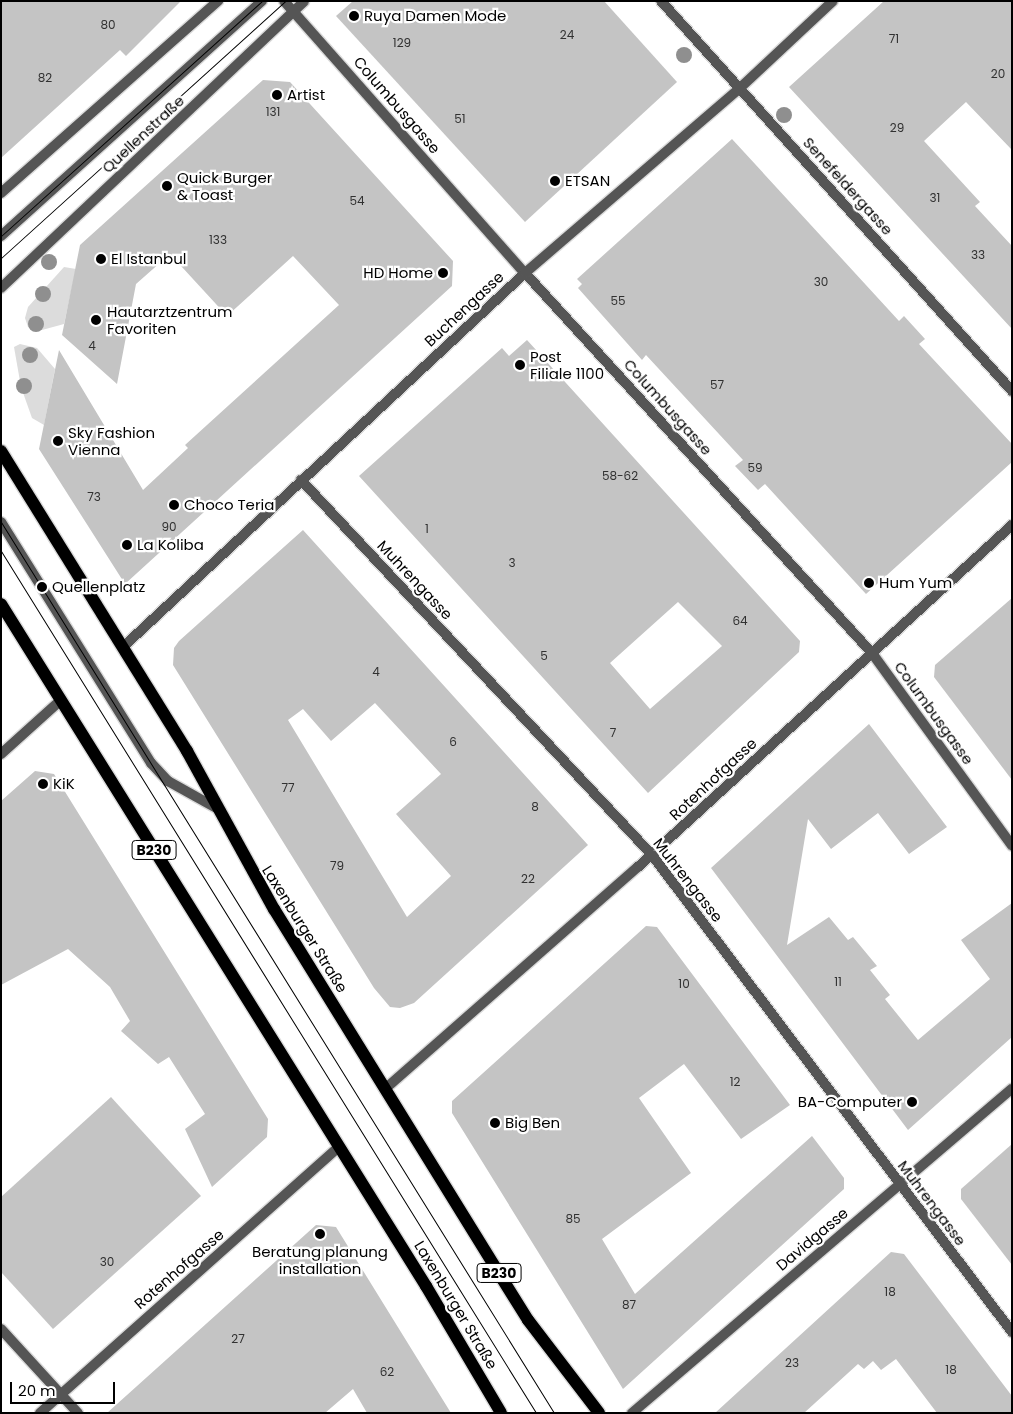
<!DOCTYPE html>
<meta charset="utf-8">
<style>
body{margin:0}
#map{position:relative;width:1013px;height:1414px;overflow:hidden;background:#fff;font-family:Poppins,sans-serif}
div>[style]{position:absolute}
[style*='--x']{left:calc(var(--x)*1px);top:calc(var(--y)*1px);width:calc(var(--w)*1px);rotate:calc(var(--a)*1deg)}
.green>*{inset:0;background:#dcdcdc}
.building>*{inset:0;background:#c4c4c4}
.roads{filter:drop-shadow(1px 0 #dbdbdb) drop-shadow(-1px 0 #dbdbdb) drop-shadow(0 1px #dbdbdb) drop-shadow(0 -1px #dbdbdb)}
.service>*{height:10px;margin:-5px;padding:0 5px;transform-origin:5px;border-radius:5px;background:#555}
.minor>*{height:10px;margin:-5px;padding:0 5px;transform-origin:5px;border-radius:5px;background:#555}
.tertiary>*{height:10px;margin:-5px;padding:0 5px;transform-origin:5px;border-radius:5px;background:#555}
.primary>*{height:12px;margin:-6px;padding:0 6px;transform-origin:6px;border-radius:6px;background:#000}
.tram>*{height:1px;margin:-0.5px;padding:0 0.5px;transform-origin:0.5px;border-radius:0.5px;background:#000}
.trees>*{width:16px;height:16px;margin:-8px;border-radius:50%;background:#8f8f8f}
.dots>*{width:14px;height:14px;translate:-50% -50%;box-sizing:border-box;border:2px solid #fff;border-radius:50%}
span{translate:-50% -50%;white-space:nowrap;text-align:center;line-height:1.15;-webkit-text-stroke:4.5px #fff;paint-order:stroke}
.number-label{font-size:12px;color:#313131}
.number-label span{-webkit-text-stroke-width:0}
.shield-label span{padding:1px 4px;background:#fff;border:1px solid;border-radius:4px;-webkit-text-stroke-width:0}
.shield-label{font-size:14px;color:#000;font-weight:700}
.poi-label{font-size:15px;color:#000}
.left{translate:0 -50%;text-align:left}
.right{translate:-100% -50%;text-align:right}
.street-label{font-size:15px;color:#000}
.frame{position:absolute;inset:0;border:2px solid #000;pointer-events:none}
.scale{position:absolute;left:10px;top:1382px;width:105px;height:22px;box-sizing:border-box;border:2px solid #000;border-top:0;padding-left:6px;font-size:15px;line-height:18px;white-space:nowrap;color:#000;-webkit-text-stroke:4px #fff;paint-order:stroke}
</style>
<div id="map">
<div class="green">
<div style="clip-path:polygon(64px 267px,76px 269px,64px 324px,42px 330px,28px 327px,25px 318px,28px 307px)"></div>
<div style="clip-path:polygon(20px 344px,37px 348px,55px 369px,44px 425px,32px 418px,21px 387px,14px 347px)"></div>
</div>
<div class="building">
<div style="clip-path:polygon(1px 1px,181px 1px,126px 56px,120px 50px,1px 158px)"></div>
<div style="clip-path:polygon(353px 1px,604px 1px,677px 82px,525px 222px,336px 16px)"></div>
<div style="clip-path:polygon(884px 1px,1012px 1px,1012px 150px,966px 102px,924px 141px,980px 202px,975px 206px,1012px 246px,1012px 329px,789px 87px)"></div>
<div style="clip-path:polygon(263px 80px,290px 82px,453px 261px,452px 286px,125px 584px,39px 449px,59px 350px,143px 490px,188px 448px,185px 445px,339px 305px,293px 256px,227px 316px,170px 254px,136px 284px,117px 384px,62px 335px,80px 245px)"></div>
<div style="clip-path:polygon(732px 139px,899px 321px,904px 316px,925px 339px,919px 344px,1012px 444px,1012px 462px,866px 594px,765px 484px,758px 490px,735px 466px,743px 460px,646px 355px,642px 360px,578px 288px,582px 284px,577px 279px)"></div>
<div style="clip-path:polygon(evenodd,527px 340px,800px 641px,799px 652px,648px 793px,359px 476px,502px 348px,509px 356px,527px 340px,678px 602px,722px 646px,650px 709px,610px 663px,678px 602px)"></div>
<div style="clip-path:polygon(evenodd,303px 530px,588px 845px,414px 1003px,400px 1008px,390px 1007px,374px 988px,173px 665px,174px 648px,179px 641px,303px 530px,375px 703px,441px 774px,396px 814px,451px 876px,407px 917px,288px 720px,303px 709px,331px 741px,375px 703px)"></div>
<div style="clip-path:polygon(1012px 598px,1012px 780px,934px 677px,935px 665px)"></div>
<div style="clip-path:polygon(869px 724px,947px 827px,909px 854px,878px 813px,831px 849px,808px 819px,787px 945px,829px 917px,848px 940px,853px 937px,877px 966px,870px 970px,890px 995px,885px 999px,918px 1040px,990px 979px,961px 940px,1012px 903px,1012px 1037px,908px 1130px,711px 868px)"></div>
<div style="clip-path:polygon(35px 771px,54px 774px,268px 1119px,267px 1137px,212px 1187px,185px 1129px,205px 1114px,169px 1057px,158px 1064px,121px 1031px,130px 1021px,110px 987px,68px 949px,1px 985px,1px 801px)"></div>
<div style="clip-path:polygon(646px 926px,657px 927px,790px 1105px,741px 1139px,684px 1064px,639px 1098px,691px 1173px,602px 1239px,635px 1294px,812px 1136px,844px 1178px,844px 1189px,623px 1389px,452px 1113px,452px 1101px)"></div>
<div style="clip-path:polygon(111px 1097px,201px 1196px,53px 1329px,1px 1272px,1px 1197px)"></div>
<div style="clip-path:polygon(1012px 1144px,1012px 1265px,961px 1199px,961px 1189px)"></div>
<div style="clip-path:polygon(316px 1225px,336px 1227px,451px 1413px,367px 1413px,353px 1389px,325px 1413px,107px 1413px)"></div>
<div style="clip-path:polygon(891px 1252px,904px 1254px,1012px 1396px,1012px 1413px,937px 1413px,896px 1359px,881px 1370px,873px 1361px,864px 1369px,858px 1364px,804px 1413px,715px 1413px)"></div>
</div>
<div class="roads">
<div class="service">
<div style="--x:1;--y:236;--w:351;--a:-42"></div>
<div style="--x:1;--y:522;--w:284;--a:58.1"></div>
<div style="--x:151;--y:763;--w:25;--a:47"></div>
<div style="--x:168;--y:781;--w:57;--a:29.2"></div>
</div>
<div class="minor">
<div style="--x:284;--y:1;--w:363;--a:48.5"></div>
<div style="--x:525;--y:273;--w:515;--a:47.6"></div>
<div style="--x:872;--y:653;--w:238;--a:54"></div>
<div style="--x:661;--y:1;--w:525;--a:48.01"></div>
<div style="--x:301;--y:480;--w:514;--a:46.89"></div>
<div style="--x:652;--y:855;--w:598;--a:52.96"></div>
<div style="--x:123;--y:647;--w:549;--a:-42.93"></div>
<div style="--x:525;--y:273;--w:284;--a:-40.7"></div>
<div style="--x:740;--y:88;--w:127;--a:-43.1"></div>
<div style="--x:1;--y:754;--w:81;--a:-42"></div>
<div style="--x:385;--y:1089;--w:337;--a:-41.3"></div>
<div style="--x:638;--y:867;--w:507;--a:-42.44"></div>
<div style="--x:1;--y:1329;--w:114;--a:47.5"></div>
<div style="--x:40;--y:1413;--w:400;--a:-41.7"></div>
</div>
<div class="tertiary">
<div style="--x:1;--y:193;--w:290;--a:-41.5"></div>
<div style="--x:1;--y:288;--w:417;--a:-43.4"></div>
<div style="--x:632;--y:1413;--w:499;--a:-40.5"></div>
</div>
<div class="primary">
<div style="--x:1;--y:451;--w:353;--a:58.2"></div>
<div style="--x:187;--y:751;--w:180;--a:61.2"></div>
<div style="--x:274;--y:909;--w:436;--a:58.3"></div>
<div style="--x:503;--y:1280;--w:47;--a:58"></div>
<div style="--x:528;--y:1320;--w:117;--a:52.6"></div>
<div style="--x:1;--y:604;--w:804;--a:58.07"></div>
<div style="--x:426;--y:1286;--w:147;--a:59.4"></div>
</div>
</div>
<div class="tram">
<div style="--x:1;--y:236;--w:351;--a:-42"></div>
<div style="--x:1;--y:258;--w:383;--a:-42.1"></div>
<div style="--x:1;--y:522;--w:1049;--a:58.17"></div>
<div style="--x:1;--y:551;--w:1015;--a:58.17"></div>
</div>
<div class="trees">
<div style="left:684px;top:55px"></div>
<div style="left:784px;top:115px"></div>
<div style="left:49px;top:262px"></div>
<div style="left:43px;top:294px"></div>
<div style="left:36px;top:324px"></div>
<div style="left:30px;top:355px"></div>
<div style="left:24px;top:386px"></div>
</div>
<div class="dots">
<div style="left:354px;top:16px;background:#000"></div>
<div style="left:277px;top:95px;background:#000"></div>
<div style="left:555px;top:181px;background:#000"></div>
<div style="left:167px;top:186px;background:#000"></div>
<div style="left:101px;top:259px;background:#000"></div>
<div style="left:443px;top:273px;background:#000"></div>
<div style="left:96px;top:320px;background:#000"></div>
<div style="left:520px;top:365px;background:#000"></div>
<div style="left:58px;top:441px;background:#000"></div>
<div style="left:174px;top:505px;background:#000"></div>
<div style="left:127px;top:545px;background:#000"></div>
<div style="left:869px;top:583px;background:#000"></div>
<div style="left:42px;top:587px;background:#000"></div>
<div style="left:43px;top:784px;background:#000"></div>
<div style="left:912px;top:1102px;background:#000"></div>
<div style="left:495px;top:1123px;background:#000"></div>
<div style="left:320px;top:1234px;background:#000"></div>
</div>
<div class="number-label">
<span style="left:108px;top:25px">80</span>
<span style="left:567px;top:35px">24</span>
<span style="left:894px;top:39px">71</span>
<span style="left:402px;top:43px">129</span>
<span style="left:998px;top:74px">20</span>
<span style="left:45px;top:78px">82</span>
<span style="left:273px;top:112px">131</span>
<span style="left:460px;top:119px">51</span>
<span style="left:897px;top:128px">29</span>
<span style="left:935px;top:198px">31</span>
<span style="left:357px;top:201px">54</span>
<span style="left:218px;top:240px">133</span>
<span style="left:978px;top:255px">33</span>
<span style="left:821px;top:282px">30</span>
<span style="left:618px;top:301px">55</span>
<span style="left:92px;top:346px">4</span>
<span style="left:717px;top:385px">57</span>
<span style="left:755px;top:468px">59</span>
<span style="left:620px;top:476px">58-62</span>
<span style="left:94px;top:497px">73</span>
<span style="left:169px;top:527px">90</span>
<span style="left:427px;top:529px">1</span>
<span style="left:512px;top:563px">3</span>
<span style="left:740px;top:621px">64</span>
<span style="left:544px;top:656px">5</span>
<span style="left:376px;top:672px">4</span>
<span style="left:613px;top:733px">7</span>
<span style="left:453px;top:742px">6</span>
<span style="left:288px;top:788px">77</span>
<span style="left:535px;top:807px">8</span>
<span style="left:337px;top:866px">79</span>
<span style="left:528px;top:879px">22</span>
<span style="left:838px;top:982px">11</span>
<span style="left:684px;top:984px">10</span>
<span style="left:735px;top:1082px">12</span>
<span style="left:573px;top:1219px">85</span>
<span style="left:107px;top:1262px">30</span>
<span style="left:890px;top:1292px">18</span>
<span style="left:629px;top:1305px">87</span>
<span style="left:238px;top:1339px">27</span>
<span style="left:792px;top:1363px">23</span>
<span style="left:951px;top:1370px">18</span>
<span style="left:387px;top:1372px">62</span>
</div>
<div class="shield-label">
<span style="left:154px;top:850px">B230</span>
<span style="left:499px;top:1273px">B230</span>
</div>
<div class="poi-label">
<span class="left" style="left:364px;top:16px">Ruya Damen Mode</span>
<span class="left" style="left:287px;top:95px">Artist</span>
<span class="left" style="left:177px;top:186px">Quick Burger<br>&amp; Toast</span>
<span class="left" style="left:565px;top:181px">ETSAN</span>
<span class="left" style="left:111px;top:259px">El Istanbul</span>
<span class="right" style="left:433px;top:273px">HD Home</span>
<span class="left" style="left:107px;top:320px">Hautarztzentrum<br>Favoriten</span>
<span class="left" style="left:530px;top:365px">Post<br>Filiale 1100</span>
<span class="left" style="left:68px;top:441px">Sky Fashion<br>Vienna</span>
<span class="left" style="left:184px;top:505px">Choco Teria</span>
<span class="left" style="left:137px;top:545px">La Koliba</span>
<span class="left" style="left:879px;top:583px">Hum Yum</span>
<span class="left" style="left:52px;top:587px">Quellenplatz</span>
<span class="left" style="left:53px;top:784px">KiK</span>
<span class="right" style="left:902px;top:1102px">BA-Computer</span>
<span class="left" style="left:505px;top:1123px">Big Ben</span>
<span style="left:320px;top:1260px">Beratung planung<br>installation</span>
</div>
<div class="street-label">
<span style="left:397px;top:105px;rotate:49deg">Columbusgasse</span>
<span style="left:143px;top:134px;rotate:-43deg">Quellenstraße</span>
<span style="left:848px;top:186px;rotate:48deg">Senefeldergasse</span>
<span style="left:464px;top:309px;rotate:-43deg">Buchengasse</span>
<span style="left:668px;top:407px;rotate:48deg">Columbusgasse</span>
<span style="left:415px;top:580px;rotate:47deg">Muhrengasse</span>
<span style="left:934px;top:713px;rotate:54deg">Columbusgasse</span>
<span style="left:713px;top:779px;rotate:-43deg">Rotenhofgasse</span>
<span style="left:688px;top:880px;rotate:52deg">Muhrengasse</span>
<span style="left:305px;top:929px;rotate:58deg">Laxenburger Straße</span>
<span style="left:932px;top:1203px;rotate:53deg">Muhrengasse</span>
<span style="left:812px;top:1239px;rotate:-40deg">Davidgasse</span>
<span style="left:179px;top:1269px;rotate:-41deg">Rotenhofgasse</span>
<span style="left:456px;top:1305px;rotate:59deg">Laxenburger Straße</span>
</div>
<div class="frame"></div>
<div class="scale">20 m</div>
</div>
